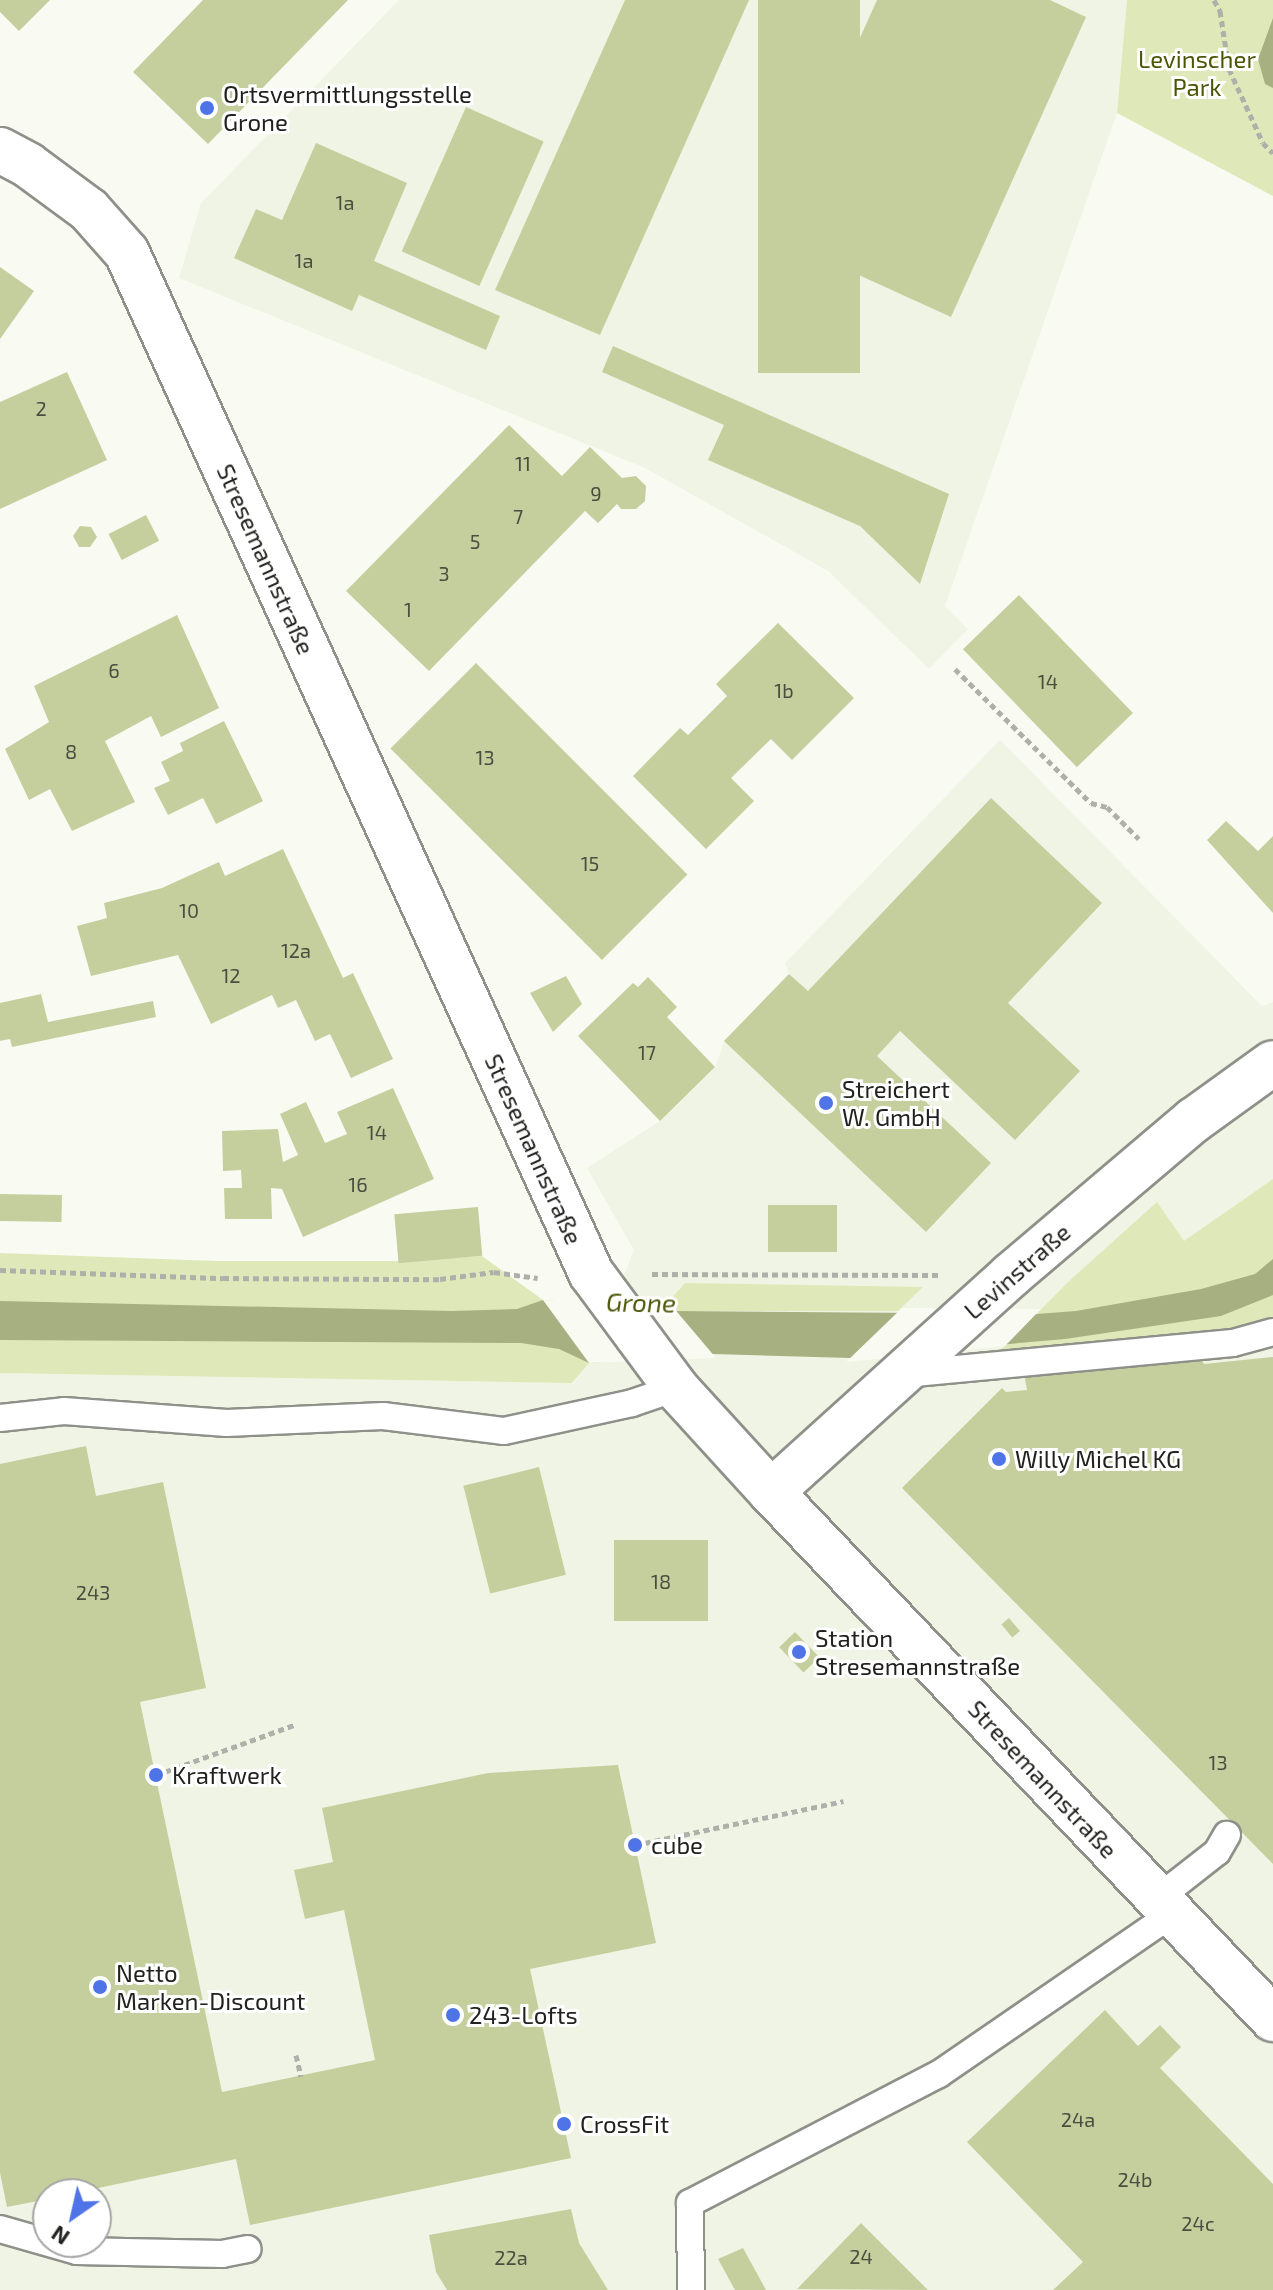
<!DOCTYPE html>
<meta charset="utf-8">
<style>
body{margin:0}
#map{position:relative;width:1273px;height:2290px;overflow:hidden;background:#f9fbf3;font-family:"Exo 2",sans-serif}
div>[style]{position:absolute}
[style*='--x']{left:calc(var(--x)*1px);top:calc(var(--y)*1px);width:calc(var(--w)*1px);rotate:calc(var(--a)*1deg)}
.built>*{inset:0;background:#f0f4e4}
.green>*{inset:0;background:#dfe8b9}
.water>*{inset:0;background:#a6b080}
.pier>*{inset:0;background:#f9fbf3}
.building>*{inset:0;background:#c5cf9e;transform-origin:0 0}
.path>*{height:5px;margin-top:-2.5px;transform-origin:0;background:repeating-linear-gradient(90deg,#aeb0aa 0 6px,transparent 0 10px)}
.roads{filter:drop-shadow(2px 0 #8e9089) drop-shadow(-2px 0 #8e9089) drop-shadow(0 2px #8e9089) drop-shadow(0 -2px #8e9089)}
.lane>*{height:26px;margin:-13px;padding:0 13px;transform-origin:13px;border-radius:13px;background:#fff}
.street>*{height:44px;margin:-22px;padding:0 22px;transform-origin:22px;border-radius:22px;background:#fff}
.dots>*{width:22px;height:22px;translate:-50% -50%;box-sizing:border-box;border:4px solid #fff;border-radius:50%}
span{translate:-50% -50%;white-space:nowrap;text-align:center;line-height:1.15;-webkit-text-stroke:6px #fff;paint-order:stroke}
.number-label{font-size:20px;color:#4a4d3f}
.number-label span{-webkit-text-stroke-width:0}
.park-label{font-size:24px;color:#4b5504}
.poi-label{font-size:24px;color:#21221f}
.left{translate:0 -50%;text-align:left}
.street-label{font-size:24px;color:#21221f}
.water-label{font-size:26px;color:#505a0d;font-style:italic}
.north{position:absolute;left:32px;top:2178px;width:80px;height:80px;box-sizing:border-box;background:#fff;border:2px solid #a6a7a5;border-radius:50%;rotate:214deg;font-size:22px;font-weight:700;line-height:32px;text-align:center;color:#21221f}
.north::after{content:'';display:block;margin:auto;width:28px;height:36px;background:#4e74e8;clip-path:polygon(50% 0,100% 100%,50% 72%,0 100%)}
</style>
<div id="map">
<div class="built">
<div style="clip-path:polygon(399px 0,1127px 0,1117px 113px,945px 606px,968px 629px,929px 669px,828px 571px,645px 468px,179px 278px,201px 203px)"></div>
<div style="clip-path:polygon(evenodd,1000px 740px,1262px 1006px,1273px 1002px,1273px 2290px,0 2290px,0 1373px,573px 1383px,589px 1363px,634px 1250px,587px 1168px,660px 1121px,715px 1068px,724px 1041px,789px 974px,785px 963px,1000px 740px,48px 2194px,96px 2194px,96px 2242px,48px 2242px,48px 2194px)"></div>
</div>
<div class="green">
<div style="clip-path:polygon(1127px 0,1273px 0,1273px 196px,1117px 113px)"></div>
<div style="clip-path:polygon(1273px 1179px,1273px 1318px,1235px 1329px,996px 1355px,1067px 1283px,1157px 1202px,1184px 1241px)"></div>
<div style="clip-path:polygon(0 1253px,217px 1261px,397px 1261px,482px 1256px,543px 1300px,589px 1363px,572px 1383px,0 1373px)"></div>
<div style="clip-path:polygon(685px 1283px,923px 1287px,898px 1311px,676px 1311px,668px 1302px)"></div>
</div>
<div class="water">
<div style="clip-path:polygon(1273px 18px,1273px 88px,1265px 84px,1258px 59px)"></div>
<div style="clip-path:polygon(1273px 1259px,1273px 1295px,1221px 1316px,1065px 1339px,850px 1358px,713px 1354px,589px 1363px,559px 1349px,521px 1343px,0 1340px,0 1301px,452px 1311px,517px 1309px,543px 1300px,676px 1311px,1037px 1314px,1076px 1311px,1201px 1289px,1255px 1274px)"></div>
</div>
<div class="pier">
<div style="clip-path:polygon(543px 1300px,672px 1306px,716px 1358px,589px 1363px)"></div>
<div style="clip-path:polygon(902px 1308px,1041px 1309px,1005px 1346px,846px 1362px)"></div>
</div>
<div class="building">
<div style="clip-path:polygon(0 0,50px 0,19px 31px,0 12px)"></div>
<div style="clip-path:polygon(203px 0,348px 0,208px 144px,133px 72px)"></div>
<div style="clip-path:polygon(625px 0,749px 0,600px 335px,495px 290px)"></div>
<div style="left:758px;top:0;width:102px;height:373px"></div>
<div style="clip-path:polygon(877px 0,1050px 0,1086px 17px,951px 317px,771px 235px)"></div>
<div style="left:466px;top:107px;width:85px;height:158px;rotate:24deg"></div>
<div style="clip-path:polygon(316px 143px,407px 183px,374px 261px,500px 316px,486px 350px,359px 295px,352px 311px,234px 258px,256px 209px,282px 220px)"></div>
<div style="clip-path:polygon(0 267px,34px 291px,0 339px)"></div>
<div style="clip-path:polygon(613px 346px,949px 494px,920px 584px,860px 526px,708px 460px,724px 425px,602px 372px)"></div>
<div style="clip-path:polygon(67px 372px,107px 460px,0 509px,0 402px)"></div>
<div style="clip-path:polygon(509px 425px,562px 476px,590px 447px,622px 478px,636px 476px,646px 486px,645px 501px,636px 509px,621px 509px,617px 504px,598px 523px,585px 511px,429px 671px,346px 591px)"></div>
<div style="left:146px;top:515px;width:29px;height:42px;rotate:63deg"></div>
<div style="clip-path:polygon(80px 526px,91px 527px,97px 537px,90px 547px,79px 547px,73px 536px)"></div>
<div style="left:1019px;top:595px;width:164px;height:78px;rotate:46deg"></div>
<div style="clip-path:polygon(177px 615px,219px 708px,161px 737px,151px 716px,105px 741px,135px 802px,72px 831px,50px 789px,29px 800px,5px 749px,49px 722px,34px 686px)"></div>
<div style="clip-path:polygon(778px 623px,854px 698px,792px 760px,771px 739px,731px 778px,754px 801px,706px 849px,633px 776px,680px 728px,688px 735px,727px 696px,716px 684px)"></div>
<div style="left:476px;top:663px;width:299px;height:121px;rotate:45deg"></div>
<div style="clip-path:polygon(224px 721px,263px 801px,216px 824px,203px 798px,168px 815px,154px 788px,170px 781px,161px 762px,183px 751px,180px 743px)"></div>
<div style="clip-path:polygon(991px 798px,1102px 903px,1008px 1003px,1080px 1071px,1015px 1140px,900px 1031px,877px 1056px,991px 1163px,926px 1232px,724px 1041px,789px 974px,808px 991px)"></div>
<div style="clip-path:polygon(1226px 821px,1258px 851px,1273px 836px,1273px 913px,1207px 840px)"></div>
<div style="clip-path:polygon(283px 849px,343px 978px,353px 973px,393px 1059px,351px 1078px,330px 1034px,315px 1041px,296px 1000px,278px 1008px,272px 995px,211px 1024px,178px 955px,91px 976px,77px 926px,107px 918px,104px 903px,162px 888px,219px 862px,225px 876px)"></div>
<div style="clip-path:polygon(566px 976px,582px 1004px,553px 1032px,530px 993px)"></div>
<div style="clip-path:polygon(648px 977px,677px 1007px,667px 1017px,715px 1067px,660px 1121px,578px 1036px,633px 983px,638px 987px)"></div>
<div style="clip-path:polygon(41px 994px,48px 1022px,153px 1001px,156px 1017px,12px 1047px,10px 1039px,0 1041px,0 1003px)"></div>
<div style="clip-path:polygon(393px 1088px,434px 1179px,303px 1237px,282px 1189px,271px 1188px,272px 1219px,225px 1219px,224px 1188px,242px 1188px,241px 1170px,223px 1171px,222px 1131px,278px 1129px,283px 1162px,298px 1155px,280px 1114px,306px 1102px,325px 1143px,347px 1134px,337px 1112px)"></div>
<div style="left:0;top:1194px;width:62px;height:27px;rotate:1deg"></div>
<div style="left:768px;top:1205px;width:69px;height:47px"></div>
<div style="left:478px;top:1207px;width:49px;height:84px;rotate:85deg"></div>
<div style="clip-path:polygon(1273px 1357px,1273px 1864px,902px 1488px,1002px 1388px,1006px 1392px,1027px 1390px,1024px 1373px,1201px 1358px,1204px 1364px)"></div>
<div style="clip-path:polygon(86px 1446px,96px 1496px,163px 1482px,206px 1688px,140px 1702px,222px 2092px,375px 2060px,344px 1910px,305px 1919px,294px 1870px,333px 1862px,322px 1808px,488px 1773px,618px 1765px,656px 1943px,530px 1969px,571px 2158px,250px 2225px,236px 2159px,70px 2194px,48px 2194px,48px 2199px,7px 2207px,0 2173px,0 1464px)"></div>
<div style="left:539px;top:1467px;width:111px;height:78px;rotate:76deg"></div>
<div style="left:708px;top:1540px;width:81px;height:94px;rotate:90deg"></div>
<div style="left:1009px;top:1618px;width:17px;height:10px;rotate:50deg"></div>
<div style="left:795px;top:1632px;width:35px;height:22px;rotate:46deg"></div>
<div style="clip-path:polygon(1105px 2010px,1138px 2046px,1160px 2025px,1181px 2047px,1160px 2068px,1273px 2184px,1273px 2290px,1053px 2290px,1083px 2262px,967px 2142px)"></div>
<div style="clip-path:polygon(571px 2209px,579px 2243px,608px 2290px,447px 2290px,436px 2272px,429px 2235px)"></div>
<div style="clip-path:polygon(861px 2223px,928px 2290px,797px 2289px)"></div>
<div style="clip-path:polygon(743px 2248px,766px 2290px,735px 2290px,718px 2259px)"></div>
</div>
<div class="path">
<div style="--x:1214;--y:0;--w:13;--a:61"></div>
<div style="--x:1220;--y:11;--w:59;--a:81.2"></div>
<div style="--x:1229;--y:69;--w:81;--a:65.3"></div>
<div style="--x:1263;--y:143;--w:14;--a:45"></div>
<div style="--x:955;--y:669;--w:191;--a:44.6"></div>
<div style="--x:1091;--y:803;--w:16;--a:14"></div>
<div style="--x:1107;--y:807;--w:45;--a:45"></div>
<div style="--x:0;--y:1270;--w:223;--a:2.1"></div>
<div style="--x:223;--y:1278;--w:217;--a:0.3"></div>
<div style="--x:440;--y:1279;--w:54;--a:-7.4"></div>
<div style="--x:494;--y:1272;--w:44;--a:7.8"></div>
<div style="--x:652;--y:1274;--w:286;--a:0.2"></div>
<div style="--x:156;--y:1775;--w:147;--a:-19.9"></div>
<div style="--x:635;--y:1845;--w:213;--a:-11.9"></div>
<div style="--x:296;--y:2055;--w:22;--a:77"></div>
</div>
<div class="roads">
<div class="lane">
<div style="--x:904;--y:1374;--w:330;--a:-5.4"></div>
<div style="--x:1233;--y:1343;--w:41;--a:-15.4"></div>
<div style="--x:0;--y:1418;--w:64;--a:-6.2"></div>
<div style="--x:64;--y:1411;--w:163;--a:4.2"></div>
<div style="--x:227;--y:1423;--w:156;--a:-2.6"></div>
<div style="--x:383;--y:1416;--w:122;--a:7.1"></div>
<div style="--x:504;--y:1431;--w:131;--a:-12.3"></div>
<div style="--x:632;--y:1403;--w:46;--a:-18.8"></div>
<div style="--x:1157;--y:1899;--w:76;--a:-38.1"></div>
<div style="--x:1217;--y:1852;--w:20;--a:-60"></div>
<div style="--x:0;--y:2229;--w:80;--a:15.9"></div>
<div style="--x:77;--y:2251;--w:145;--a:1.2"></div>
<div style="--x:222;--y:2254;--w:26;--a:-11"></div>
<div style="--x:691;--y:2290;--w:87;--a:-90.7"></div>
<div style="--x:690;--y:2203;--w:280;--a:-27.4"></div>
<div style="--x:939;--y:2074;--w:283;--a:-34.5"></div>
</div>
<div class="street">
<div style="--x:0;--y:150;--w:32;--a:28"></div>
<div style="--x:28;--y:165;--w:76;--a:36.4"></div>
<div style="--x:89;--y:210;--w:57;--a:48.5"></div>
<div style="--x:127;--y:253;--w:1121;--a:65.54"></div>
<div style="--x:591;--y:1273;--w:143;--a:53.5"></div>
<div style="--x:676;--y:1388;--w:141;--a:47.6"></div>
<div style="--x:771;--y:1492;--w:728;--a:46.39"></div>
<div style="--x:771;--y:1492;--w:324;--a:-42.1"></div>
<div style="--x:1011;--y:1275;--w:240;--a:-40.3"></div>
<div style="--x:1194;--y:1120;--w:97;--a:-35.8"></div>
</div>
</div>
<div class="dots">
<div style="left:207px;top:108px;background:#4e74e8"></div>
<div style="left:826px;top:1103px;background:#4e74e8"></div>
<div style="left:999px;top:1459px;background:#4e74e8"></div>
<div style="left:799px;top:1652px;background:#4e74e8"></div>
<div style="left:156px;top:1775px;background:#4e74e8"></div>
<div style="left:635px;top:1845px;background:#4e74e8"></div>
<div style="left:100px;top:1987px;background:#4e74e8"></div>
<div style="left:453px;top:2015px;background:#4e74e8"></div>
<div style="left:564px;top:2124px;background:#4e74e8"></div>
</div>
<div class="number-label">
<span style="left:345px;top:202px">1a</span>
<span style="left:304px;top:260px">1a</span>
<span style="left:41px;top:408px">2</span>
<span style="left:523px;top:463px">11</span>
<span style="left:596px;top:493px">9</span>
<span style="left:518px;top:516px">7</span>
<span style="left:475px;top:541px">5</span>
<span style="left:444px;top:573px">3</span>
<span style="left:408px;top:609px">1</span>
<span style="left:114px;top:670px">6</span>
<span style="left:1048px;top:681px">14</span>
<span style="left:784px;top:690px">1b</span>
<span style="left:71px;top:751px">8</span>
<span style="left:485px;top:757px">13</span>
<span style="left:590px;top:863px">15</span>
<span style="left:189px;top:910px">10</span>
<span style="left:296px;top:950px">12a</span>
<span style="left:231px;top:975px">12</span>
<span style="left:647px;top:1052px">17</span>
<span style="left:377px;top:1132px">14</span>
<span style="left:358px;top:1184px">16</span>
<span style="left:661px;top:1581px">18</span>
<span style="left:93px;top:1592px">243</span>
<span style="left:1218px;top:1762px">13</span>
<span style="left:1078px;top:2119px">24a</span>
<span style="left:1135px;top:2179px">24b</span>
<span style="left:1198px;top:2223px">24c</span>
<span style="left:861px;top:2256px">24</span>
<span style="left:511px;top:2257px">22a</span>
</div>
<div class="park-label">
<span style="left:1197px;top:73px">Levinscher<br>Park</span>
</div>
<div class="poi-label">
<span class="left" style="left:223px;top:108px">Ortsvermittlungsstelle<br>Grone</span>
<span class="left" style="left:842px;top:1103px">Streichert<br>W. GmbH</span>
<span class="left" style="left:1015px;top:1459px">Willy Michel KG</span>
<span class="left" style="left:815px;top:1652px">Station<br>Stresemannstraße</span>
<span class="left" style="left:172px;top:1775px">Kraftwerk</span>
<span class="left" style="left:651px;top:1845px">cube</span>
<span class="left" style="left:116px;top:1987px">Netto<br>Marken-Discount</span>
<span class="left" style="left:469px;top:2015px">243-Lofts</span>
<span class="left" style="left:580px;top:2124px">CrossFit</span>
</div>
<div class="street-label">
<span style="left:266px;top:559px;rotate:66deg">Stresemannstraße</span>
<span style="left:534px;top:1149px;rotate:66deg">Stresemannstraße</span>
<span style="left:1017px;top:1271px;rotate:-41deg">Levinstraße</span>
<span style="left:1043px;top:1779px;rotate:47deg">Stresemannstraße</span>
</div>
<div class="water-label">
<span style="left:641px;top:1302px;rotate:1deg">Grone</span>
</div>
<div class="north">N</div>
</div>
